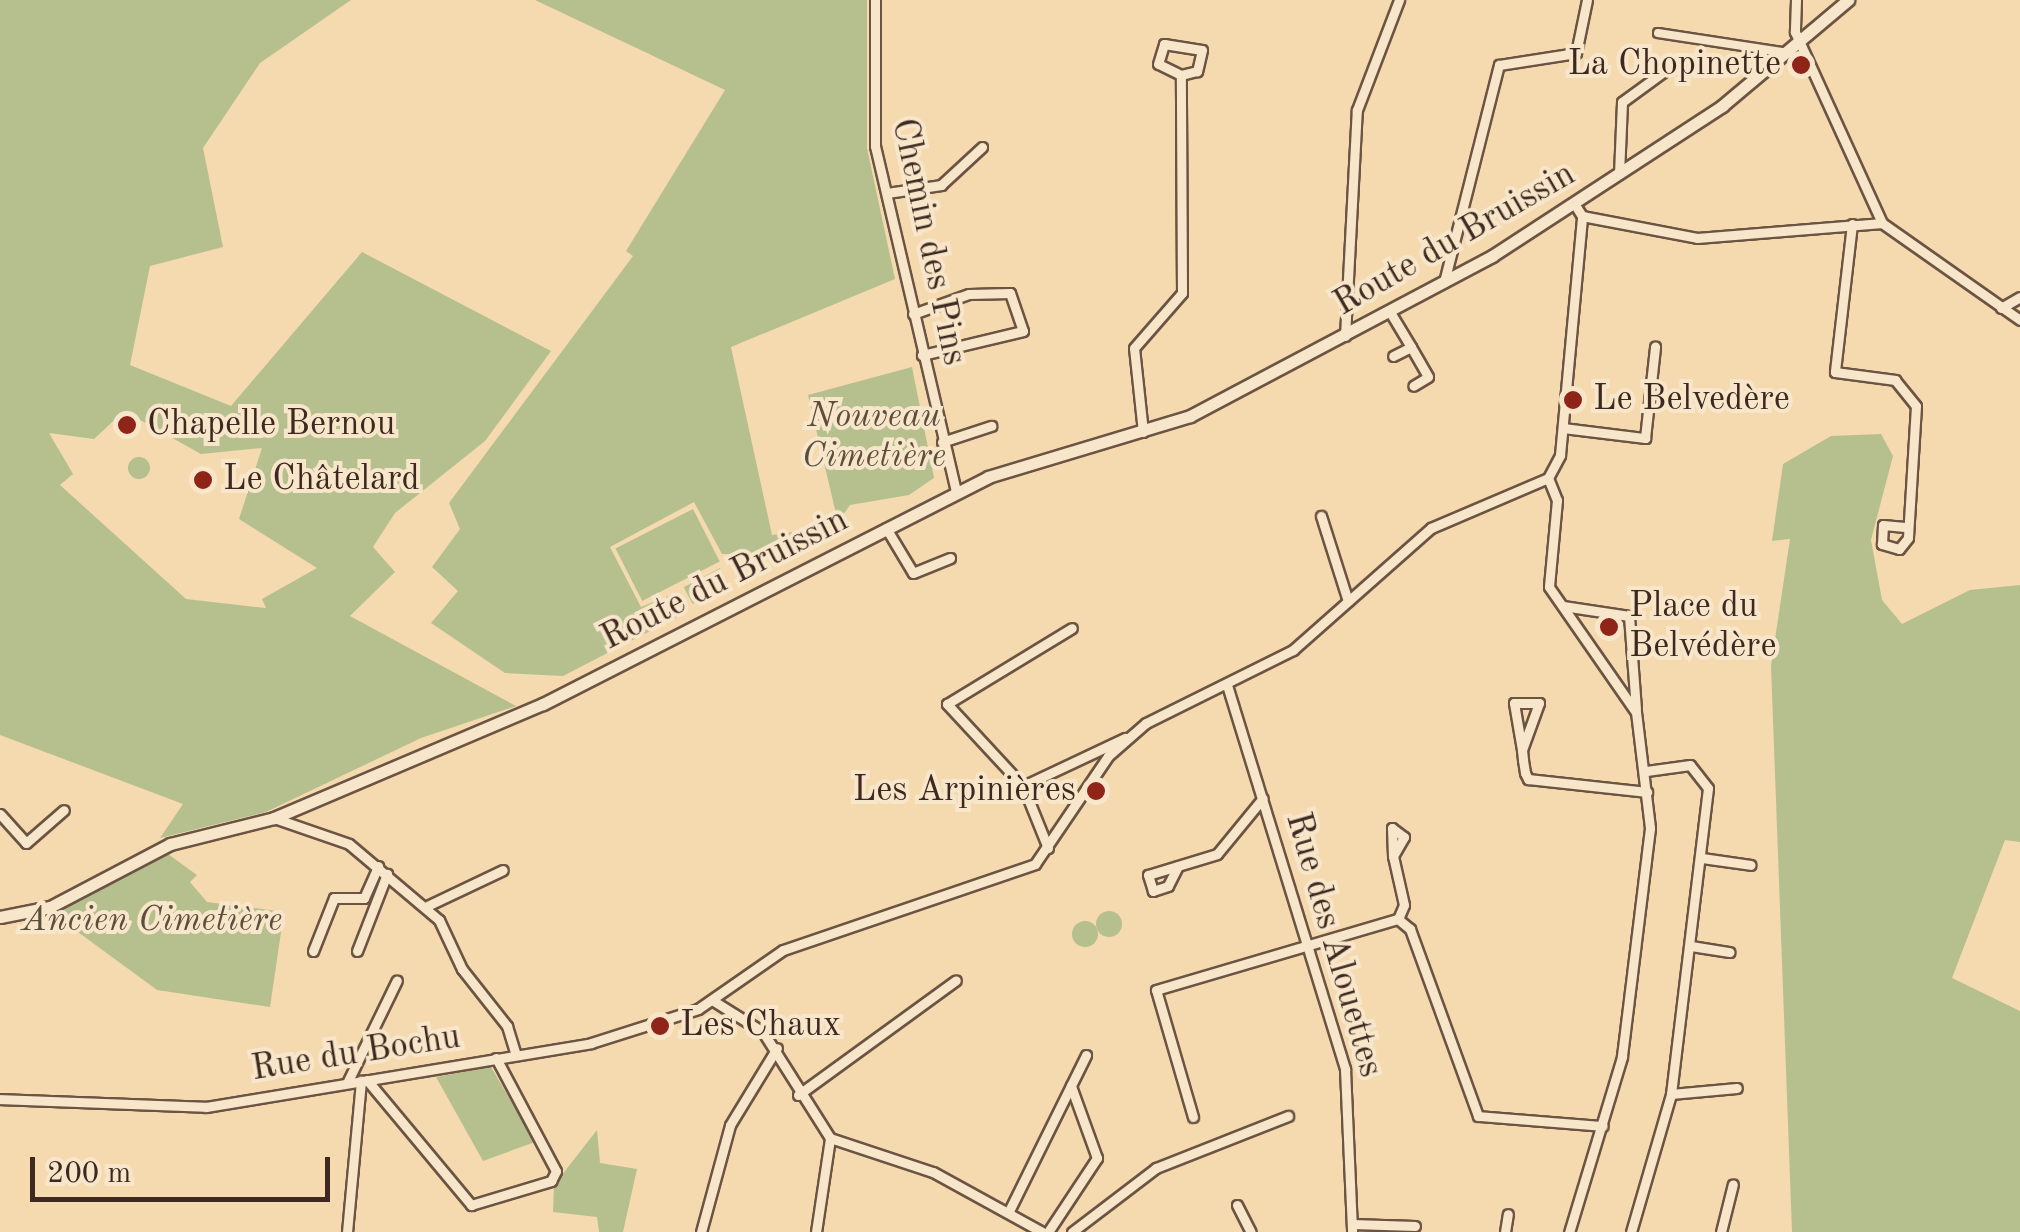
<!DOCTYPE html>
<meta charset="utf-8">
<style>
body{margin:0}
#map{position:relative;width:2020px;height:1232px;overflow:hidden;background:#f5d9af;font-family:"Old Standard TT",serif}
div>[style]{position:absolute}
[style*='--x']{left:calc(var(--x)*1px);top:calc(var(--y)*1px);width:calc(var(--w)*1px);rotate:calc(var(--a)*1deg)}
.green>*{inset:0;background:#b6c08f;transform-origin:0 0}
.round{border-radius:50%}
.roads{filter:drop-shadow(2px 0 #6c5443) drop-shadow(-2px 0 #6c5443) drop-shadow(0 2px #6c5443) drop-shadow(0 -2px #6c5443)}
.pedestrian>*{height:8px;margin:-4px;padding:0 4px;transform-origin:4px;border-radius:4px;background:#f8e6cb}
.minor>*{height:9px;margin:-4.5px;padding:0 4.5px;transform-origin:4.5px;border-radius:4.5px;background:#f8e6cb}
.tertiary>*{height:11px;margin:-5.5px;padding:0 5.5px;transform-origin:5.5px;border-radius:5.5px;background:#f8e6cb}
.dots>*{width:28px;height:28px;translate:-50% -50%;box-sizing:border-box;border:5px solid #f8e6cb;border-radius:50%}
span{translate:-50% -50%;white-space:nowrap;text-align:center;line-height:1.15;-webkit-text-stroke:8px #f8e6cb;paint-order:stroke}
.poi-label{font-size:35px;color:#3e281f}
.right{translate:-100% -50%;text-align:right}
.left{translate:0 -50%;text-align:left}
.street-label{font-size:35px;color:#3e281f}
.park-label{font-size:35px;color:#5c4e3b;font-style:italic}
.scale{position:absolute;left:30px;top:1157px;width:300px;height:45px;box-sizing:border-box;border:5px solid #3e281f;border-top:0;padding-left:12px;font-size:30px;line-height:35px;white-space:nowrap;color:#3e281f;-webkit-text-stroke:8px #f8e6cb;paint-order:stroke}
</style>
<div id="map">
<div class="green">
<div style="clip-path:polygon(evenodd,0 0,351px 0,260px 63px,203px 148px,223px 247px,150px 266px,130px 365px,231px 406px,362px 252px,551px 351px,485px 441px,395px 513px,373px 547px,395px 572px,350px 616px,516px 706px,421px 738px,266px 812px,160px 838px,183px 804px,0 735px,0 0,124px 411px,201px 454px,262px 448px,239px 519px,317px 568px,262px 599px,266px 608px,186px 599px,60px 485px,73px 474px,49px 433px,94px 439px,124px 411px)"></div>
<div style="clip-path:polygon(535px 0,867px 0,867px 148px,895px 279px,731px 347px,772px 535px,792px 532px,798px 554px,722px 554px,694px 502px,610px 547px,641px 607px,673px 594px,685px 613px,563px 676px,505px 673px,431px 623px,458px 591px,432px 567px,460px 529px,449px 503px,633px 256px,626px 251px,725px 90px)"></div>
<div style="clip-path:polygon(912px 367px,934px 478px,909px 495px,850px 505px,838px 522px,808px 395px)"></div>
<div style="clip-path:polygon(1881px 434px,1893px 456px,1871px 540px,1882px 600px,1902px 624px,1970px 590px,2020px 585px,2020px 842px,2005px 840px,1952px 978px,2020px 1011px,2020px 1232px,1792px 1232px,1771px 666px,1790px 539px,1772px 541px,1783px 464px,1831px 436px)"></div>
<div class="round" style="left:128px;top:457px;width:22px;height:22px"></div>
<div style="left:693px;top:509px;width:59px;height:87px;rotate:63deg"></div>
<div style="left:720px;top:568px;width:19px;height:41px;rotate:62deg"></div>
<div style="clip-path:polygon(168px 854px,197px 875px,190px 882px,207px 902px,284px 912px,270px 1007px,157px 990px,52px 913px)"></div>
<div class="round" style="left:1096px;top:911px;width:26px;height:26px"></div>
<div class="round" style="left:1072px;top:921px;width:26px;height:26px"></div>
<div style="clip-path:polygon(491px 1067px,535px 1142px,483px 1161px,436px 1077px)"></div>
<div style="clip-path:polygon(597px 1130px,600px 1163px,637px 1169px,623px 1232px,599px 1232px,597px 1217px,553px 1212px,554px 1185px)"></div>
</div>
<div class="roads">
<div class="pedestrian">
<div style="--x:1658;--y:33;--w:132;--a:8.7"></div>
</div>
<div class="minor">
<div style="--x:875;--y:0;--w:146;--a:90"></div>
<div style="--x:875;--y:146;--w:355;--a:76.8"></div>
<div style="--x:1796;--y:0;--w:32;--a:92"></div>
<div style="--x:1795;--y:32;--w:210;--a:65.5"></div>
<div style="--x:1882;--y:223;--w:169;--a:35.1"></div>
<div style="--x:1619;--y:174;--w:72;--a:-87.6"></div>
<div style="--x:1622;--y:102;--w:63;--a:-36"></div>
<div style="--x:887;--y:193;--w:55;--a:-8.4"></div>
<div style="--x:941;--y:185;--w:56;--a:-42.8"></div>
<div style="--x:1582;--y:216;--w:117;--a:10.8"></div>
<div style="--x:1697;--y:238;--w:186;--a:-4.6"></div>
<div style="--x:1852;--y:224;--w:149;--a:96.6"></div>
<div style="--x:1835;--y:372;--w:61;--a:7.6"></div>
<div style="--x:1895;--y:380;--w:33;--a:51"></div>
<div style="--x:1916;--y:406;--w:132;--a:93.5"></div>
<div style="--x:1908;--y:538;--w:14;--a:129"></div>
<div style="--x:1899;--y:549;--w:18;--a:-164"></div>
<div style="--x:1882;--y:544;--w:19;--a:-87"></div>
<div style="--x:1883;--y:525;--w:22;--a:5"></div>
<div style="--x:1444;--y:282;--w:224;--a:-75.8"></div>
<div style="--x:1499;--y:65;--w:78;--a:-8.9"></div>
<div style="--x:1576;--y:53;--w:54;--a:-78.3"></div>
<div style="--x:2001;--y:308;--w:22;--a:-30"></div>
<div style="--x:1390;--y:312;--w:41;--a:59"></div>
<div style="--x:1411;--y:347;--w:20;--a:153"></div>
<div style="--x:913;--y:314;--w:59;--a:-19.7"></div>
<div style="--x:969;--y:294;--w:41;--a:-1.4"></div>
<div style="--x:1010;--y:293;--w:40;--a:71.1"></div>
<div style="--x:1023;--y:331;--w:104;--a:166.6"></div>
<div style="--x:1345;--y:336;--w:226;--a:-87"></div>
<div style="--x:1357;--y:110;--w:118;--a:-69.1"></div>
<div style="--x:1411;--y:347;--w:34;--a:60"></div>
<div style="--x:1428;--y:377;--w:17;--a:149"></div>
<div style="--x:1563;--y:428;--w:83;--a:7"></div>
<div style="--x:1645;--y:438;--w:92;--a:-83.7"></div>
<div style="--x:1143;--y:432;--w:84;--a:-96.1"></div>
<div style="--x:1134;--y:348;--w:73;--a:-48.9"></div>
<div style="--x:1182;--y:293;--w:218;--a:-90.3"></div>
<div style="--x:1181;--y:75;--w:25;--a:-154"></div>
<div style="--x:1158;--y:64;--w:21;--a:-73"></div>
<div style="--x:1164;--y:44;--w:38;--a:9"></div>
<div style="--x:1202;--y:50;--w:22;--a:103"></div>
<div style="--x:1197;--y:71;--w:16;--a:166"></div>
<div style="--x:942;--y:442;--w:52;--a:-18.1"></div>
<div style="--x:1548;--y:478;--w:24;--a:68"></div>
<div style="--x:1557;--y:500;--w:87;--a:95.3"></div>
<div style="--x:1549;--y:587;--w:152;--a:55.2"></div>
<div style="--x:1636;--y:712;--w:117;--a:83.1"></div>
<div style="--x:1650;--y:828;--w:231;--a:97"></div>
<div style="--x:1622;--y:1057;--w:183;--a:106.8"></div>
<div style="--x:1321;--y:516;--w:89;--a:72.4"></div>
<div style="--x:886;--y:528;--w:52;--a:59"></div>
<div style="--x:913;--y:573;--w:40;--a:-22"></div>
<div style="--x:1563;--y:606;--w:67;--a:8.6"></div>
<div style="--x:1629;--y:616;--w:93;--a:85.7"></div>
<div style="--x:1227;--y:685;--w:402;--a:72.9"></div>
<div style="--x:1345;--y:1069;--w:163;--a:87.5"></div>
<div style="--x:1522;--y:750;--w:50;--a:-70.1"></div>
<div style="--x:1539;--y:703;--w:25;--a:180"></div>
<div style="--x:1514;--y:703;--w:48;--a:80.3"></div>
<div style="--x:1522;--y:750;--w:10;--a:84"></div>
<div style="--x:1523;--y:760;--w:13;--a:81"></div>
<div style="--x:1525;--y:773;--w:7;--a:63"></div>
<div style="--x:1528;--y:779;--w:120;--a:6.2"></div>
<div style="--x:1023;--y:786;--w:112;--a:-132.8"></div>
<div style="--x:947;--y:704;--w:146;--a:-31.3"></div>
<div style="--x:0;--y:814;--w:39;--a:48"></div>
<div style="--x:26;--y:843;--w:50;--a:-41"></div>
<div style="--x:274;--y:818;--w:79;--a:19.1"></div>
<div style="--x:349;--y:844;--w:118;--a:40.2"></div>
<div style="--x:439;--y:920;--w:54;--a:64.9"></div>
<div style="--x:462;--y:969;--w:73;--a:51.7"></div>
<div style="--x:507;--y:1026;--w:30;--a:73"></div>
<div style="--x:1048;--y:848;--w:67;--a:-112"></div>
<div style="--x:1023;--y:786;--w:113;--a:-25.2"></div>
<div style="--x:1393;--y:856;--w:28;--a:-92"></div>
<div style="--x:1392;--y:828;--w:15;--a:37"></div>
<div style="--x:1404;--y:837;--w:22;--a:120"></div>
<div style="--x:1393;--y:856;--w:50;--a:77.3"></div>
<div style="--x:1404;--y:905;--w:15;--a:113"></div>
<div style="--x:1702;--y:858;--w:49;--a:8.1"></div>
<div style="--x:1178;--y:866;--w:22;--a:117"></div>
<div style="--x:1168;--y:886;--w:16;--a:162"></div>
<div style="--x:1153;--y:891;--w:17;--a:-107"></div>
<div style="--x:1148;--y:875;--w:72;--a:-16.9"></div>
<div style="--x:1217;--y:854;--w:72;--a:-50.6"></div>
<div style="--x:425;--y:907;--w:86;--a:-25.4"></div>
<div style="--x:1691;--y:946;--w:39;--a:9"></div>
<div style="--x:313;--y:951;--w:57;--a:-68.4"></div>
<div style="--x:334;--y:898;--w:30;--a:0"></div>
<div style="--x:364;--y:898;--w:35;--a:-66"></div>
<div style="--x:357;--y:951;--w:83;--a:-68.7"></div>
<div style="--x:712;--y:1000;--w:60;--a:32.1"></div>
<div style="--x:763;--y:1032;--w:125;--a:57.7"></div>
<div style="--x:830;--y:1138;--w:108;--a:18.3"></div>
<div style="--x:933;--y:1172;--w:124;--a:28.8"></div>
<div style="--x:367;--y:1080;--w:163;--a:50.2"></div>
<div style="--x:471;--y:1205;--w:84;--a:-16.7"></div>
<div style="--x:551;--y:1181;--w:11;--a:-63"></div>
<div style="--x:556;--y:1171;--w:128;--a:-118"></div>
<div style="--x:347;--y:1083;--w:114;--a:-64.1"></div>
<div style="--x:1671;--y:1094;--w:66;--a:-5.2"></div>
<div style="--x:798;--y:1095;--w:195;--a:-36"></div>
<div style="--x:0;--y:1099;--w:206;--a:2.2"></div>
<div style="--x:206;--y:1107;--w:390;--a:-9.4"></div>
<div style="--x:591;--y:1043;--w:112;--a:-17.6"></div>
<div style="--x:698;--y:1009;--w:103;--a:-34.8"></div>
<div style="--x:783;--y:950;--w:266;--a:-18.8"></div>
<div style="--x:1035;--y:864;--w:130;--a:-55.9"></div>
<div style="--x:1108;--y:756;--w:50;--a:-41"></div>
<div style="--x:1146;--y:723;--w:164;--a:-26.4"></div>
<div style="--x:1293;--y:650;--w:184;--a:-41.5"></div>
<div style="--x:1431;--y:528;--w:127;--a:-23.1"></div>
<div style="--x:1548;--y:478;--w:26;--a:-62"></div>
<div style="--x:1560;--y:455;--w:240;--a:-84.7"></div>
<div style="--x:1582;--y:216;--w:15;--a:-122"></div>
<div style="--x:1193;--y:1117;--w:132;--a:-106.2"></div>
<div style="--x:1156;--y:990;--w:252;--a:-16.4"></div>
<div style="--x:1398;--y:919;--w:16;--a:40"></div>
<div style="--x:1410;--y:929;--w:199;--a:70"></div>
<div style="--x:1478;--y:1116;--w:125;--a:4.6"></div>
<div style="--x:1237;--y:1205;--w:30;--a:63"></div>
<div style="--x:1009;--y:1211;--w:174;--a:-63.7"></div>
<div style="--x:1352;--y:1224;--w:63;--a:1.8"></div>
<div style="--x:347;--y:1232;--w:152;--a:-84.7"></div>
<div style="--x:701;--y:1232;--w:111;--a:-74.8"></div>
<div style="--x:730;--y:1125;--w:90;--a:-58.6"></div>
<div style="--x:816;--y:1232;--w:95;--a:-81.5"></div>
<div style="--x:1048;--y:1232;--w:89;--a:-56.5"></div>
<div style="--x:1097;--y:1158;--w:77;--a:-109.9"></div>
<div style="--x:1072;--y:1232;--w:106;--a:-37.3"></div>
<div style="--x:1156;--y:1168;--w:142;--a:-21.5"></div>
<div style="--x:1505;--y:1232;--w:18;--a:-81"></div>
<div style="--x:1631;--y:1232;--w:144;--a:-73.8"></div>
<div style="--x:1671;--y:1094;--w:308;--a:-83.1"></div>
<div style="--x:1708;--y:788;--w:29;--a:-128"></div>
<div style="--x:1690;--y:765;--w:44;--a:172.2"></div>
<div style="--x:1721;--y:1232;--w:49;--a:-76"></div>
</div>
<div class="tertiary">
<div style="--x:0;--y:917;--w:51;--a:-11.3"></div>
<div style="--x:50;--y:907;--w:136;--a:-27.7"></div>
<div style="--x:170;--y:844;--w:107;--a:-14"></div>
<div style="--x:274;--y:818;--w:292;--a:-23"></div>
<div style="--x:543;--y:704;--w:500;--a:-27"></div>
<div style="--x:988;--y:477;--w:211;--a:-16.8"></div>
<div style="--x:1190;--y:416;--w:342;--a:-27.9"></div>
<div style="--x:1492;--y:256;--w:275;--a:-33.1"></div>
<div style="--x:1722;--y:106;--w:165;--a:-40.1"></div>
</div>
</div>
<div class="dots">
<div style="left:1801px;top:65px;background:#8f2418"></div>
<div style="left:1573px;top:400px;background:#8f2418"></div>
<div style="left:127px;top:425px;background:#8f2418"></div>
<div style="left:203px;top:480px;background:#8f2418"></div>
<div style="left:1609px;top:627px;background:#8f2418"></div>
<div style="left:1096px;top:791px;background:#8f2418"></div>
<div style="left:660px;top:1026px;background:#8f2418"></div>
</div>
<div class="poi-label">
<span class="right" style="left:1781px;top:65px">La Chopinette</span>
<span class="left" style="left:1593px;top:400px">Le Belvedère</span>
<span class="left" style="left:147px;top:425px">Chapelle Bernou</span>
<span class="left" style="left:223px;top:480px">Le Châtelard</span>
<span class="left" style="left:1629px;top:627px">Place du<br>Belvédère</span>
<span class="right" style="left:1076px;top:791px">Les Arpinières</span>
<span class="left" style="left:680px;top:1026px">Les Chaux</span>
</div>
<div class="street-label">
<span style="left:1455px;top:240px;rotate:-30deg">Route du Bruissin</span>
<span style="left:928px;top:242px;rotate:78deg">Chemin des Pins</span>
<span style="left:725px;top:580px;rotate:-27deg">Route du Bruissin</span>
<span style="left:1333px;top:945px;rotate:74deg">Rue des Alouettes</span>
<span style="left:356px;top:1054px;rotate:-9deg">Rue du Bochu</span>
</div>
<div class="park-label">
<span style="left:874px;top:437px">Nouveau<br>Cimetière</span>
<span style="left:152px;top:921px">Ancien Cimetière</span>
</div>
<div class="scale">200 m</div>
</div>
